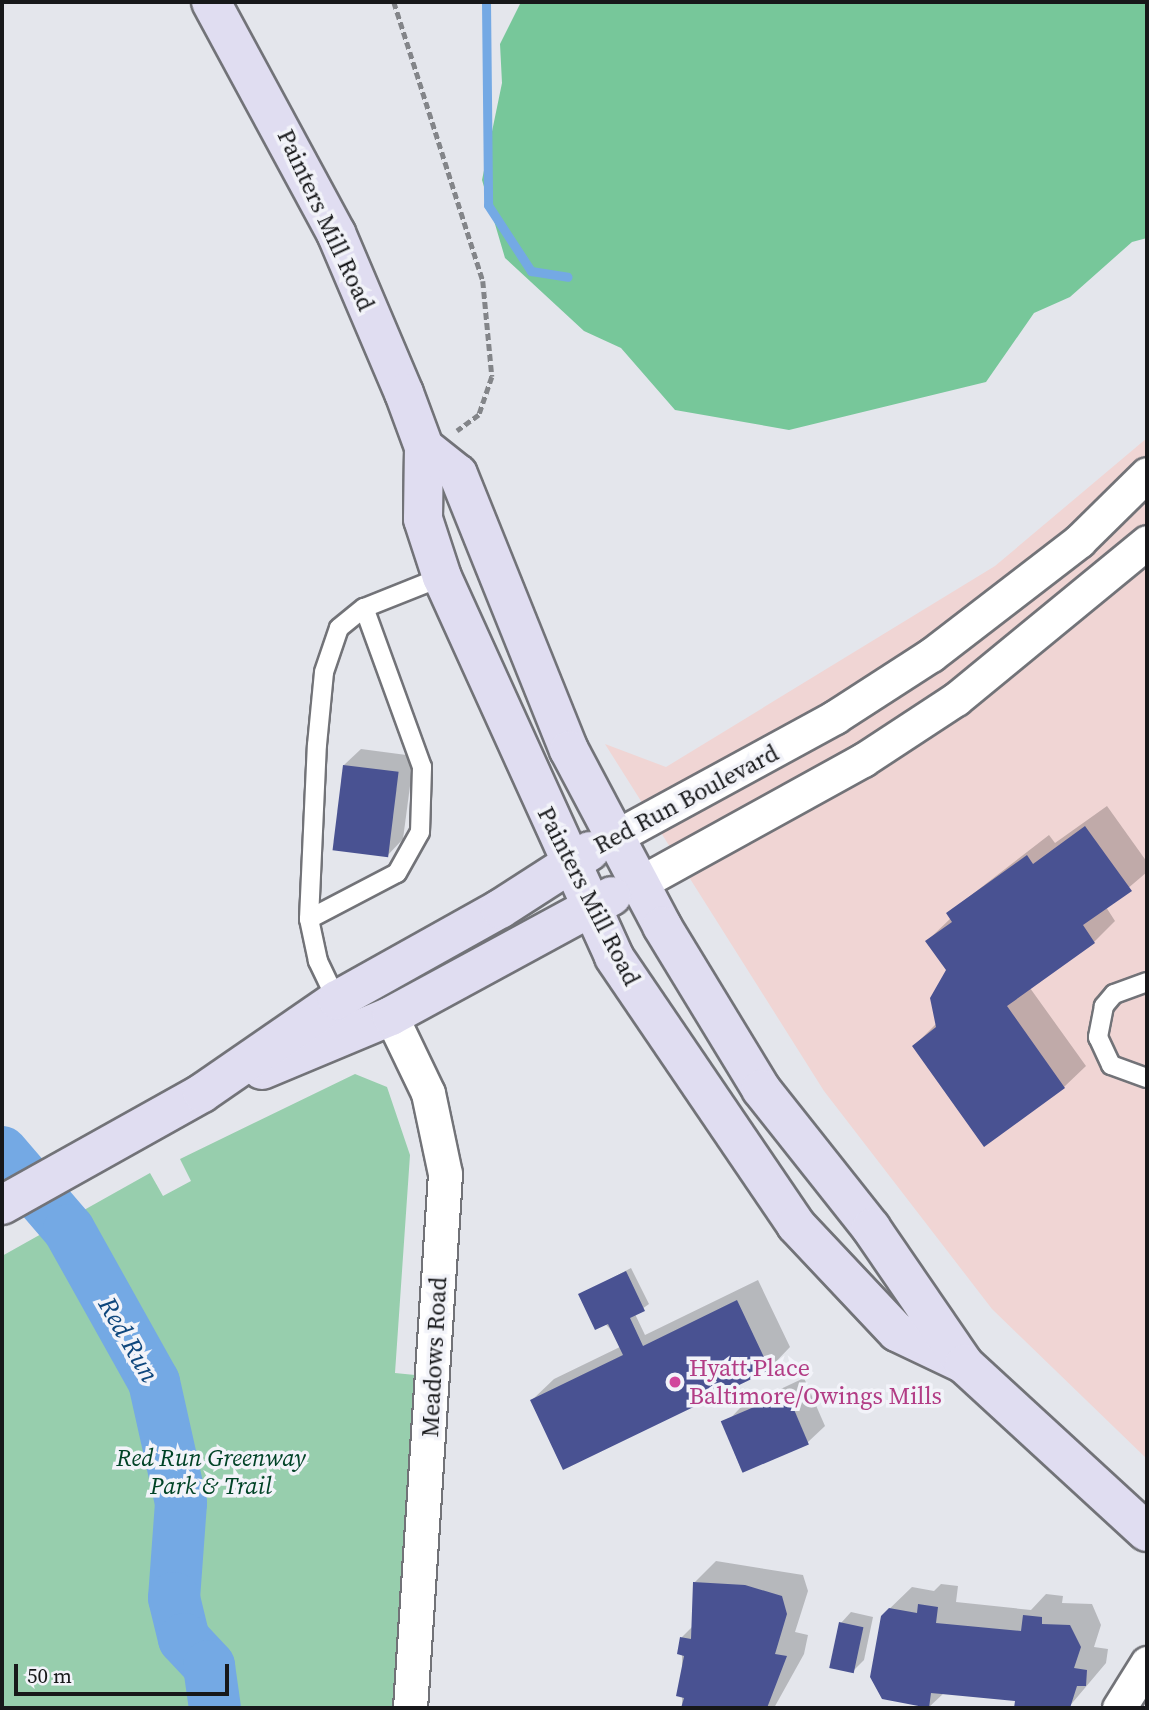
<!DOCTYPE html>
<style>
body{margin:0}
#map{position:relative;width:1149px;height:1710px;overflow:hidden;background:#e4e6ec;font-family:"Source Serif 4",serif}
div>[style]{position:absolute}
[style*='--x']{left:calc(var(--x)*1px);top:calc(var(--y)*1px);width:calc(var(--w)*1px);rotate:calc(var(--a)*1deg)}
.commercial>*{inset:0;background:#f0d5d4}
.green>*{inset:0;background:#97cead}
.forest>*{inset:0;background:#77c79a}
.shadow>*{inset:0;background:#0003}
.stream>*{height:9px;margin:-4.5px;padding:0 4.5px;transform-origin:4.5px;border-radius:4.5px;background:#74a9e4}
.river>*{height:52px;margin:-26px;padding:0 26px;transform-origin:26px;border-radius:26px;background:#74a9e4}
.building>*{inset:0;background:#495292;transform-origin:0 0}
.path>*{height:4.5px;margin-top:-2.25px;transform-origin:0;background:repeating-linear-gradient(90deg,#838589 0 7px,transparent 0 10.5px)}
.roads{filter:drop-shadow(2px 0 #727378) drop-shadow(-2px 0 #727378) drop-shadow(0 2px #727378) drop-shadow(0 -2px #727378)}
.lane>*{height:18px;margin:-9px;padding:0 9px;transform-origin:9px;border-radius:9px;background:#fff}
.street>*{height:33px;margin:-16.5px;padding:0 16.5px;transform-origin:16.5px;border-radius:16.5px;background:#fff}
.secondary>*{height:38px;margin:-19px;padding:0 19px;transform-origin:19px;border-radius:19px;background:#e0ddf1}
.dots>*{width:19px;height:19px;translate:-50% -50%;box-sizing:border-box;border:4px solid #f2f3f9;border-radius:50%}
span{translate:-50% -50%;white-space:nowrap;text-align:center;line-height:1.15;-webkit-text-stroke:7px #f2f3f9;paint-order:stroke}
.street-label{font-size:24px;color:#17181a}
.hotel-label{font-size:24px;color:#b23c85}
.left{translate:0 -50%;text-align:left}
.park-label{font-size:24px;color:#004326;font-style:italic}
.water-label{font-size:26px;color:#0f477d;font-style:italic}
.frame{position:absolute;inset:0;border:4px solid #17181a;pointer-events:none}
.scale{position:absolute;left:14px;top:1664px;width:215px;height:32px;box-sizing:border-box;border:4px solid #17181a;border-top:0;padding-left:9px;font-size:21px;line-height:24px;white-space:nowrap;color:#17181a;-webkit-text-stroke:5px #f2f3f9;paint-order:stroke}
</style>
<div id="map">
<div class="commercial">
<div style="clip-path:polygon(1147px 438px,1147px 1459px,992px 1309px,824px 1091px,605px 744px,666px 767px,995px 566px)"></div>
</div>
<div class="green">
<div style="clip-path:polygon(355px 1074px,387px 1087px,410px 1155px,395px 1373px,425px 1376px,421px 1708px,2px 1708px,2px 1256px,150px 1173px,163px 1196px,191px 1181px,180px 1159px)"></div>
</div>
<div class="forest">
<div style="clip-path:polygon(521px 2px,1147px 2px,1147px 238px,1132px 242px,1070px 297px,1034px 313px,986px 382px,789px 430px,675px 410px,621px 348px,584px 331px,505px 258px,482px 180px,502px 83px,500px 44px)"></div>
</div>
<div class="shadow">
<div style="clip-path:polygon(361px 749px,414px 756px,403px 839px,387px 856px,344px 765px)"></div>
<div style="clip-path:polygon(1107px 806px,1147px 862px,1147px 872px,1106px 907px,1115px 921px,1094px 942px,1030px 988px,1086px 1066px,1064px 1087px,914px 1046px,937px 1023px,948px 970px,927px 941px,951px 918px,948px 913px,1049px 835px,1055px 843px)"></div>
<div style="clip-path:polygon(631px 1268px,649px 1304px,635px 1314px,645px 1335px,758px 1280px,790px 1347px,769px 1369px,532px 1400px,554px 1379px,624px 1345px,580px 1295px)"></div>
<div style="clip-path:polygon(804px 1378px,825px 1426px,808px 1442px,742px 1472px,724px 1425px,740px 1408px)"></div>
<div style="clip-path:polygon(716px 1561px,803px 1575px,808px 1591px,795px 1632px,808px 1635px,804px 1654px,774px 1708px,682px 1708px,682px 1637px,693px 1626px,694px 1583px)"></div>
<div style="clip-path:polygon(941px 1584px,958px 1586px,956px 1602px,1031px 1610px,1046px 1594px,1063px 1596px,1062px 1603px,1092px 1604px,1101px 1625px,1094px 1647px,1108px 1649px,1106px 1663px,1068px 1708px,1016px 1708px,1017px 1699px,944px 1693px,928px 1708px,882px 1616px,912px 1587px,934px 1591px)"></div>
<div style="clip-path:polygon(851px 1612px,873px 1617px,864px 1660px,853px 1671px,841px 1623px)"></div>
</div>
<div class="stream">
<div style="--x:486;--y:2;--w:203;--a:89.4"></div>
<div style="--x:488;--y:205;--w:79;--a:56.9"></div>
<div style="--x:531;--y:271;--w:37;--a:9"></div>
</div>
<div class="river">
<div style="--x:2;--y:1152;--w:103;--a:49.3"></div>
<div style="--x:69;--y:1230;--w:174;--a:60.8"></div>
<div style="--x:154;--y:1382;--w:124;--a:77.4"></div>
<div style="--x:181;--y:1503;--w:95;--a:94.2"></div>
<div style="--x:174;--y:1598;--w:42;--a:76.3"></div>
<div style="--x:184;--y:1639;--w:37;--a:47"></div>
<div style="--x:209;--y:1666;--w:42;--a:81.9"></div>
</div>
<div class="building">
<div style="left:343px;top:765px;width:56px;height:86px;rotate:7deg"></div>
<div style="clip-path:polygon(1085px 826px,1132px 891px,1083px 925px,1095px 943px,1007px 1006px,1065px 1088px,984px 1147px,912px 1046px,936px 1027px,930px 998px,946px 970px,925px 941px,952px 922px,946px 913px,1027px 855px,1033px 864px)"></div>
<div style="clip-path:polygon(626px 1271px,645px 1311px,630px 1318px,643px 1346px,737px 1300px,770px 1370px,563px 1470px,530px 1400px,623px 1355px,608px 1324px,595px 1330px,578px 1294px)"></div>
<div style="left:787px;top:1393px;width:56px;height:72px;rotate:67deg"></div>
<div style="clip-path:polygon(693px 1582px,745px 1585px,782px 1596px,787px 1614px,775px 1654px,787px 1656px,767px 1708px,681px 1708px,684px 1698px,676px 1696px,684px 1656px,677px 1654px,680px 1637px,691px 1639px)"></div>
<div style="clip-path:polygon(918px 1604px,938px 1607px,936px 1623px,1021px 1631px,1023px 1615px,1042px 1617px,1042px 1624px,1070px 1625px,1081px 1647px,1074px 1668px,1087px 1670px,1086px 1686px,1077px 1686px,1070px 1708px,1014px 1708px,1015px 1701px,931px 1693px,929px 1708px,882px 1699px,870px 1677px,881px 1616px,889px 1608px,917px 1613px)"></div>
<div style="left:839px;top:1622px;width:25px;height:47px;rotate:12deg"></div>
</div>
<div class="path">
<div style="--x:394;--y:2;--w:293;--a:72.3"></div>
<div style="--x:483;--y:281;--w:96;--a:84.6"></div>
<div style="--x:492;--y:377;--w:40;--a:108.9"></div>
<div style="--x:479;--y:415;--w:27;--a:144"></div>
</div>
<div class="roads">
<div class="lane">
<div style="--x:309;--y:919;--w:99;--a:-27.6"></div>
<div style="--x:397;--y:873;--w:47;--a:-60.7"></div>
<div style="--x:420;--y:832;--w:65;--a:-88.2"></div>
<div style="--x:422;--y:767;--w:169;--a:-110"></div>
<div style="--x:364;--y:608;--w:84;--a:-21.7"></div>
<div style="--x:1147;--y:982;--w:35;--a:160"></div>
<div style="--x:1114;--y:994;--w:16;--a:130"></div>
<div style="--x:1104;--y:1006;--w:32;--a:101"></div>
<div style="--x:1098;--y:1037;--w:31;--a:65"></div>
<div style="--x:1111;--y:1065;--w:38;--a:20"></div>
<div style="--x:338;--y:1003;--w:47;--a:-115.5"></div>
<div style="--x:318;--y:961;--w:43;--a:-102.1"></div>
<div style="--x:309;--y:919;--w:174;--a:-87.4"></div>
<div style="--x:317;--y:745;--w:73;--a:-84.5"></div>
<div style="--x:324;--y:672;--w:46;--a:-71.2"></div>
<div style="--x:339;--y:628;--w:32;--a:-39"></div>
</div>
<div class="street">
<div style="--x:615;--y:837;--w:251;--a:-28.6"></div>
<div style="--x:835;--y:717;--w:114;--a:-32.9"></div>
<div style="--x:931;--y:655;--w:187;--a:-37.6"></div>
<div style="--x:1079;--y:541;--w:95;--a:-44.6"></div>
<div style="--x:640;--y:883;--w:255;--a:-28.9"></div>
<div style="--x:863;--y:760;--w:111;--a:-33.3"></div>
<div style="--x:956;--y:699;--w:247;--a:-39.4"></div>
<div style="--x:391;--y:1016;--w:85;--a:64.3"></div>
<div style="--x:428;--y:1093;--w:83;--a:78.1"></div>
<div style="--x:445;--y:1174;--w:535;--a:93.75"></div>
<div style="--x:1119;--y:1708;--w:53;--a:-58.1"></div>
</div>
<div class="secondary">
<div style="--x:211;--y:2;--w:263;--a:61.6"></div>
<div style="--x:336;--y:233;--w:174;--a:67"></div>
<div style="--x:404;--y:393;--w:58;--a:69.7"></div>
<div style="--x:424;--y:447;--w:72;--a:90.8"></div>
<div style="--x:423;--y:519;--w:61;--a:71.9"></div>
<div style="--x:442;--y:577;--w:417;--a:65.6"></div>
<div style="--x:614;--y:957;--w:324;--a:55.8"></div>
<div style="--x:796;--y:1225;--w:147;--a:46.7"></div>
<div style="--x:897;--y:1332;--w:74;--a:25.5"></div>
<div style="--x:424;--y:447;--w:43;--a:38.5"></div>
<div style="--x:458;--y:474;--w:297;--a:68.1"></div>
<div style="--x:569;--y:750;--w:199;--a:62.1"></div>
<div style="--x:662;--y:926;--w:191;--a:58.7"></div>
<div style="--x:761;--y:1089;--w:177;--a:51.6"></div>
<div style="--x:871;--y:1228;--w:165;--a:55.6"></div>
<div style="--x:964;--y:1364;--w:248;--a:42.6"></div>
<div style="--x:262;--y:1070;--w:140;--a:-22.7"></div>
<div style="--x:391;--y:1016;--w:251;--a:-28.5"></div>
<div style="--x:2;--y:1205;--w:229;--a:-29.2"></div>
<div style="--x:202;--y:1093;--w:164;--a:-34.6"></div>
<div style="--x:337;--y:1000;--w:187;--a:-29.2"></div>
<div style="--x:500;--y:909;--w:107;--a:-32.8"></div>
</div>
</div>
<div class="dots">
<div style="left:675px;top:1382px;background:#d1479c"></div>
</div>
<div class="street-label">
<span style="left:326px;top:220px;rotate:65deg">Painters Mill Road</span>
<span style="left:686px;top:799px;rotate:-28deg">Red Run Boulevard</span>
<span style="left:589px;top:896px;rotate:63deg">Painters Mill Road</span>
<span style="left:434px;top:1357px;rotate:-87deg">Meadows Road</span>
</div>
<div class="hotel-label">
<span class="left" style="left:689px;top:1382px">Hyatt Place<br>Baltimore/Owings Mills</span>
</div>
<div class="park-label">
<span style="left:211px;top:1472px">Red Run Greenway<br>Park &amp; Trail</span>
</div>
<div class="water-label">
<span style="left:128px;top:1340px;rotate:60deg">Red Run</span>
</div>
<div class="frame"></div>
<div class="scale">50 m</div>
</div>
